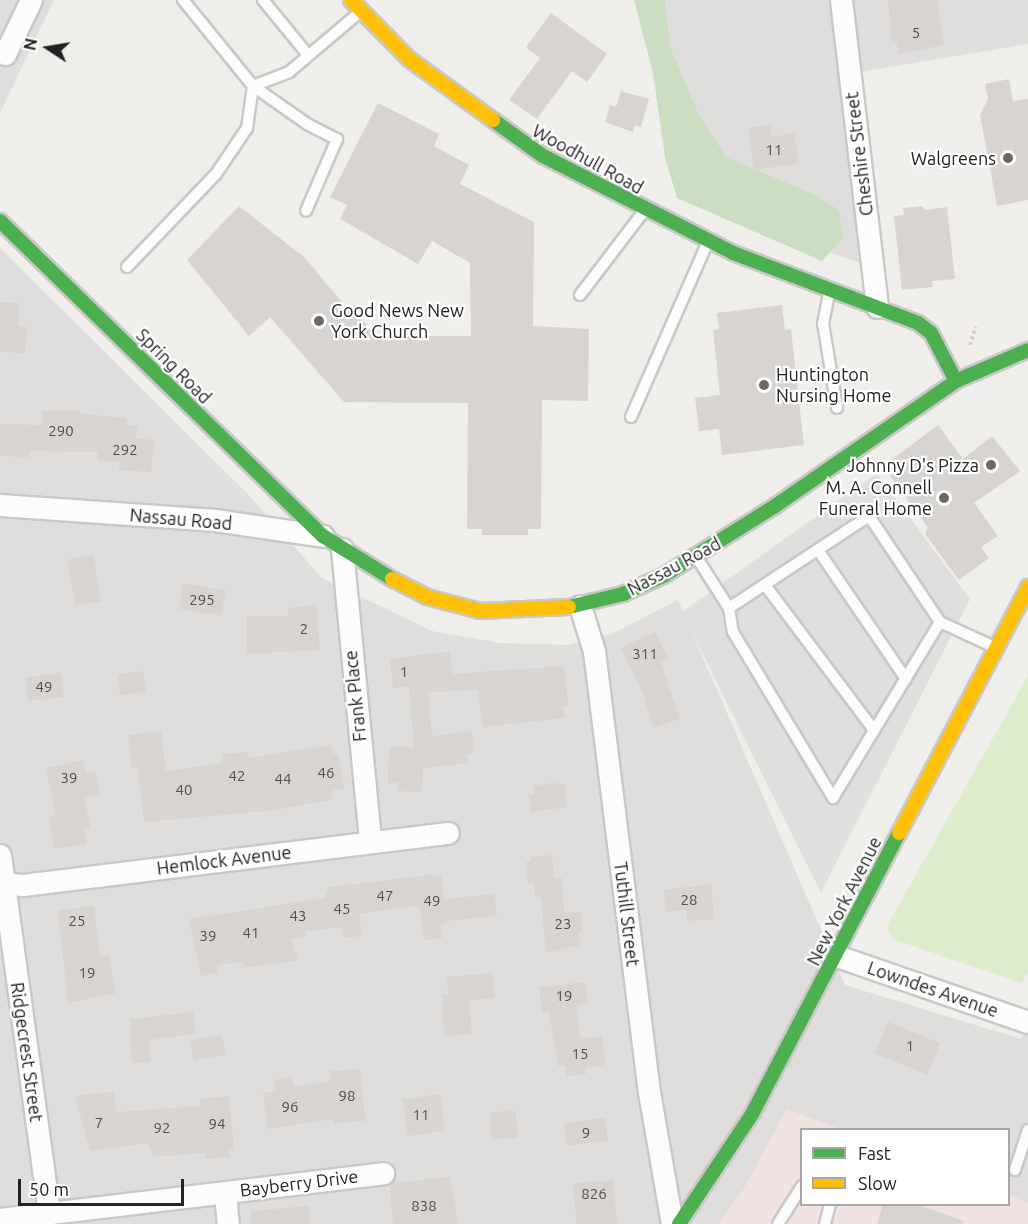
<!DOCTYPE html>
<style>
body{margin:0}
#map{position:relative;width:1028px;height:1224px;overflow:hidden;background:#f0eeeb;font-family:Ubuntu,sans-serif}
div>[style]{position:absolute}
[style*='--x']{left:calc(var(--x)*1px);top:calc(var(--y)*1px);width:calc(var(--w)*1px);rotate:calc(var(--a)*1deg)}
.residential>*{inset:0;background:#dfdedc}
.commercial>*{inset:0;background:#f1e3e1}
.grass>*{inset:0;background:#ddeccb}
.forest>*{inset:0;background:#cbdec1}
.parking>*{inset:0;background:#e0dfde}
.building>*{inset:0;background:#d7d4d2;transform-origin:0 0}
.path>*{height:4px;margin-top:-2px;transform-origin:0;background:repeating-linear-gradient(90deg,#dccecd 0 3px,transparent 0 6px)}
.roads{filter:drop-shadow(2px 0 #c9c8c7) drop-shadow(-2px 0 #c9c8c7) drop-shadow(0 2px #c9c8c7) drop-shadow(0 -2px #c9c8c7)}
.lane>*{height:10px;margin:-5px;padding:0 5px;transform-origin:5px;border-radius:5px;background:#fdfcfc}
.street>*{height:21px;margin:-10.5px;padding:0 10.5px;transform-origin:10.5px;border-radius:10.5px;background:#fdfcfc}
.fast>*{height:14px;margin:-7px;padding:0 7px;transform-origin:7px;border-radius:7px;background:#4caf50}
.slow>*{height:14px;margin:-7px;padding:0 7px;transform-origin:7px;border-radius:7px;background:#ffc107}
.dots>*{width:16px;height:16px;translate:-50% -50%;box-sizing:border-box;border:3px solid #fff;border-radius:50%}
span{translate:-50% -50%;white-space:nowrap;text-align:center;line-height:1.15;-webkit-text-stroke:4.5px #fff;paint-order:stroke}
.number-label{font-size:15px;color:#4f4e4e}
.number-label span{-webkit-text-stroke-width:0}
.street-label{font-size:18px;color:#222}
.poi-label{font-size:18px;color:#222}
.right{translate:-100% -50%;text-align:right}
.left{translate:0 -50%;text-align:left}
.legend{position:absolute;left:800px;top:1128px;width:210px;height:78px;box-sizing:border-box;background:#fff;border:2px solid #a7a7a7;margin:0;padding:8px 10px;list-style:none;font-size:18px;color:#222}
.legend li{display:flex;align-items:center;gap:12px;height:30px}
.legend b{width:30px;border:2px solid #a7a7a7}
.north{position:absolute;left:18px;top:18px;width:60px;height:60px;-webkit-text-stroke:4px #fff;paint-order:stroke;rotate:282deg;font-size:16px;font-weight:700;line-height:24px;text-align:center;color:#222}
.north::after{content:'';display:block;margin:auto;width:21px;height:27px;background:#222;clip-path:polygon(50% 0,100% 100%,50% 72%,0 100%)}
.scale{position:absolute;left:18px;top:1179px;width:166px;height:27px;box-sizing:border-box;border:3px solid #222;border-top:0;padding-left:8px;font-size:18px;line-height:21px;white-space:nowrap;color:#222;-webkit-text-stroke:4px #fff;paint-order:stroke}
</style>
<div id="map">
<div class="residential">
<div style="clip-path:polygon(0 0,54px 0,0 113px)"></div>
<div style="clip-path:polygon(664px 0,1028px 0,1028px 44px,841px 75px,859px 263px,687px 199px)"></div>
<div style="clip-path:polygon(evenodd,0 248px,249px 495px,322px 578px,432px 631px,500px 643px,569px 645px,612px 634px,678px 600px,845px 985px,1021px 1039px,1028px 1027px,1028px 1224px,0 1224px,0 248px,802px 1130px,1008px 1130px,1008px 1204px,802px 1204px,802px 1130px)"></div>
</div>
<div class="commercial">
<div style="clip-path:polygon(787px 1109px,840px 1129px,802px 1130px,802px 1204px,1008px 1204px,1009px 1195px,1028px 1203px,1028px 1224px,718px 1224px,743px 1190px)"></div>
</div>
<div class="grass">
<div style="clip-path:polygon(1028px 676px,1028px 972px,1022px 983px,892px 939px,887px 926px)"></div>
</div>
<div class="forest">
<div style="clip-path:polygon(634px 0,665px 0,670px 47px,699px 115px,726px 157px,815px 195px,839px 210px,843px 238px,822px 261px,677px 198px,665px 157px,653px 73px)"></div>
</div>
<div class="parking">
<div style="clip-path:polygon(877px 473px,970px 599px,821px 893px,682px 612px)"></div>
</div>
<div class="building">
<div style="clip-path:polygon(888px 0,937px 0,944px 45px,899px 54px,897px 41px,892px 42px)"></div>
<div style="clip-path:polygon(551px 13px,607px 54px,587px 82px,572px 71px,537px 119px,509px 100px,540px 58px,526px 47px)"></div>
<div style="clip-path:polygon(1009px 79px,1013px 101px,1028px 99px,1028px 200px,997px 206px,980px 115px,988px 99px,985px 84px)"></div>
<div style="clip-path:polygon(621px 91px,649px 99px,641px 127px,635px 125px,633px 132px,605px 122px,610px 105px,616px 107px)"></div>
<div style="clip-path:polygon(378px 103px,439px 134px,434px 146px,469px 165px,460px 184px,534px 222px,533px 326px,589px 329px,588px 401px,542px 400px,541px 529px,528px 529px,528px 535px,482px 535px,482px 529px,467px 529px,468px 403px,344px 402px,270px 317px,249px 336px,187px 260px,239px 206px,304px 257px,346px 307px,348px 304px,377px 336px,471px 336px,470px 263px,432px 241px,418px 264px,340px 219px,347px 205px,330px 197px)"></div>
<div style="clip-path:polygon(770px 125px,772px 137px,794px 133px,799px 163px,754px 170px,748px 128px)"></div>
<div style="clip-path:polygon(922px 206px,925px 210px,947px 207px,955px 279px,932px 281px,933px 287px,902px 290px,894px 216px,904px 215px,903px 208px)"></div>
<div style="clip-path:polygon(0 302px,19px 303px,18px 326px,27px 327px,25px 353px,0 352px)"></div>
<div style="clip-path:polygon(782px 305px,785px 330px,791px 329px,804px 445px,722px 455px,719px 429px,699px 431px,695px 398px,720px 395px,713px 330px,719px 329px,717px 313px)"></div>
<div style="clip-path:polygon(42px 411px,81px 411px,81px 414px,127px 418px,126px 425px,137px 426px,136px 438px,154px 440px,151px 472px,119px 470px,120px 462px,97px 460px,98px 452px,29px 451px,29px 457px,0 456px,0 424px,42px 425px)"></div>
<div style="clip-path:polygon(938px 425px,963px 459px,992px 436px,1020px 471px,974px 503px,998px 536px,981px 547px,989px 558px,959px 580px,925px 534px,928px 528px,883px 466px)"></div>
<div style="left:93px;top:555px;width:47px;height:26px;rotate:80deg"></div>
<div style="left:183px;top:583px;width:43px;height:26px;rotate:9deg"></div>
<div style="clip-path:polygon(316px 605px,320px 650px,247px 654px,247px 616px,289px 616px,288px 608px)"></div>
<div style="clip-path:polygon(655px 632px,668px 659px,661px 663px,680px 719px,653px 728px,643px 693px,621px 648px)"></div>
<div style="clip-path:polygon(450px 651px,452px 674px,564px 666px,568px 705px,563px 706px,565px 718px,483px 727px,478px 689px,428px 693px,432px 736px,472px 731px,474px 753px,467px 754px,468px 763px,423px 768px,422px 792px,398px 791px,398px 783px,388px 783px,389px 747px,414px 747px,409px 686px,393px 688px,390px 659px)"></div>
<div style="left:143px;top:671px;width:21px;height:26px;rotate:82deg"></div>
<div style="left:61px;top:673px;width:24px;height:36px;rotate:83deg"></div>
<div style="clip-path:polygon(161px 731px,166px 771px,223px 763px,222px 754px,248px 752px,249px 758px,331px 745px,332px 754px,338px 753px,344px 789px,333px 790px,332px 800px,268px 811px,144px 822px,138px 767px,132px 768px,128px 735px)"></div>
<div style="clip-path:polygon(83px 760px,86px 773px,95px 771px,100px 794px,85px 797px,90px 828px,84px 829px,87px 844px,54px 849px,49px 817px,56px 816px,46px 768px)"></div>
<div style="clip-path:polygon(551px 783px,564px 784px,567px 807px,531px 812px,529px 795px,534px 794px,533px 786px)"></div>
<div style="clip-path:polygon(552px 855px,554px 878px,562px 878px,564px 913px,581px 912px,583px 933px,579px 933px,580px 945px,546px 953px,541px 897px,535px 897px,534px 883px,528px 883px,526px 862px,531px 861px,531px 857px)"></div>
<div style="clip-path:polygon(430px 875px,441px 876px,444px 899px,494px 894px,497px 916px,447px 921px,440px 925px,442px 938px,424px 940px,419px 905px,359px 914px,362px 936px,343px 938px,342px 927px,306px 931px,306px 936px,291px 938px,298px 961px,244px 967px,243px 962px,217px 965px,217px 973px,201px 976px,189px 919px,325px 898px,329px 887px)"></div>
<div style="clip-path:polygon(711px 884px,714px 919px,687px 921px,686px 910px,666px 912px,664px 890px)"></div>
<div style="clip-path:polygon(94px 906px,100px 957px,109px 956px,116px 993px,68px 1003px,58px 910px)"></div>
<div style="clip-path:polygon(493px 973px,495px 998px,469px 1000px,472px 1034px,444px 1036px,442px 994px,448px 994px,447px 977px)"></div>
<div style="clip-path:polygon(585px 982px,588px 1004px,577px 1005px,580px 1039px,602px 1036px,605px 1065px,585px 1068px,586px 1074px,567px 1077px,565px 1065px,558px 1066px,549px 1012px,542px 1013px,539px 987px)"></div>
<div style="clip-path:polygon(193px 1012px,196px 1034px,149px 1040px,150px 1062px,132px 1063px,130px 1019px)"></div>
<div style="left:888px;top:1022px;width:56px;height:34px;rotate:22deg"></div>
<div style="left:222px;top:1035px;width:20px;height:32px;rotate:81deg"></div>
<div style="clip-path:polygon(360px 1069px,365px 1121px,334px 1123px,334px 1119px,268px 1129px,263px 1093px,275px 1091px,273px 1080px,292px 1077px,294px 1087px,331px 1081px,330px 1071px)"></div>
<div style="clip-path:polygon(114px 1091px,117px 1112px,201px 1106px,200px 1099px,229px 1096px,234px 1150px,229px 1150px,230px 1157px,206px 1159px,205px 1153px,154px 1157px,148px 1143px,90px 1151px,75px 1096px)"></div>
<div style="left:440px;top:1094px;width:37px;height:38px;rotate:82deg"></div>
<div style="left:516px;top:1111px;width:27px;height:26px;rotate:88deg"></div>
<div style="left:605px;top:1118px;width:23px;height:41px;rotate:83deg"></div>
<div style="clip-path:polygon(450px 1177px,458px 1224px,393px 1224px,390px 1183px)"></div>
<div style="left:613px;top:1180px;width:44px;height:40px;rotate:85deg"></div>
<div style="clip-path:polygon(883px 1204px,916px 1204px,964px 1221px,963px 1224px,877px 1224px)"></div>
<div style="clip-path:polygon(309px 1206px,310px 1224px,251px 1224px,251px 1211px)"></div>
</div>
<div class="path">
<div style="--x:970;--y:345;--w:19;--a:-72"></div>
</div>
<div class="roads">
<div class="lane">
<div style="--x:263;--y:0;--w:71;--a:50.7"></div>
<div style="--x:253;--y:86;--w:66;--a:35.1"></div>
<div style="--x:307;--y:124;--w:34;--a:27"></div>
<div style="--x:337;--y:139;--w:78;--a:113.3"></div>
<div style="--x:253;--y:86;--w:39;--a:-21"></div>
<div style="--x:289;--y:72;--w:93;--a:-40.2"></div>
<div style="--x:127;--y:267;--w:129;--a:-46.3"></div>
<div style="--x:216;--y:174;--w:55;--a:-56"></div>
<div style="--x:247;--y:128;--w:42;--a:-81.9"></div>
<div style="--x:253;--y:86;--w:111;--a:-129.1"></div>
<div style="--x:829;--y:293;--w:31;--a:101"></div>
<div style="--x:823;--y:323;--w:86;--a:80.6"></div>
<div style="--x:580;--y:295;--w:106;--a:-52.7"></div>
<div style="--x:631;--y:417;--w:191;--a:-66.3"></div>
<div style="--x:818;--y:550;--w:156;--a:55.7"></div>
<div style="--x:697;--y:558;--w:59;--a:57.4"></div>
<div style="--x:729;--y:608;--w:24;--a:81"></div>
<div style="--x:733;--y:632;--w:194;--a:58.9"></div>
<div style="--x:833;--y:798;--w:206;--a:-58.7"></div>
<div style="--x:940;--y:622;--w:128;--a:-123.8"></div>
<div style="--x:869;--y:516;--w:168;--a:146.7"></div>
<div style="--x:765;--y:585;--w:181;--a:53.1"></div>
<div style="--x:940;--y:622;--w:57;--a:24.8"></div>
<div style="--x:1015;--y:1170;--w:42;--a:-72"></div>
<div style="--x:778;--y:1224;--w:45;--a:-57.7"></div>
<div style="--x:825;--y:1224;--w:21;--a:-76"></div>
</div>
<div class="street">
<div style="--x:841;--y:0;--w:309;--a:83.3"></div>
<div style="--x:5;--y:54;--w:60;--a:-64.3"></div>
<div style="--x:0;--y:505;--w:216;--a:4"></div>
<div style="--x:215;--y:520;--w:109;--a:8.4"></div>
<div style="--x:342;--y:549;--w:294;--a:84.5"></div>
<div style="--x:580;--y:606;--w:47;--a:72.7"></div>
<div style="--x:594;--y:651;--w:444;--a:82.9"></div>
<div style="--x:649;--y:1092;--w:134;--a:80.1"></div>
<div style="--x:0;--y:855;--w:362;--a:82.2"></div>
<div style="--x:0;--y:883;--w:23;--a:5"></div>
<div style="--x:23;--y:885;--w:428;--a:-7"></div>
<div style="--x:837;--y:956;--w:202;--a:19.1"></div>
<div style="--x:225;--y:1192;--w:32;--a:85"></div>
<div style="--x:0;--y:1219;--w:386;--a:-6.8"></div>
</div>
<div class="fast">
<div style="--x:493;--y:120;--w:62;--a:35.8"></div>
<div style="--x:543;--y:156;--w:213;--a:27"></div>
<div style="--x:733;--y:253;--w:198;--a:20.7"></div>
<div style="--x:918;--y:323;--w:16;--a:38"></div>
<div style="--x:931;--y:333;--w:54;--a:62.5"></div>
<div style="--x:0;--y:221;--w:451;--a:44.3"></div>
<div style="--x:323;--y:536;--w:81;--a:31.9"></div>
<div style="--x:569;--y:607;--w:56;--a:-13.5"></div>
<div style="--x:623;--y:594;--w:44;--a:-24.2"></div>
<div style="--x:663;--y:576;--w:132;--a:-32"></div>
<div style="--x:775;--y:506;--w:220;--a:-34.6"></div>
<div style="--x:956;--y:381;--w:78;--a:-23.3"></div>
<div style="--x:679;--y:1224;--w:132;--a:-56.4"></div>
<div style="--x:752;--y:1114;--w:317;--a:-62.4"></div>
</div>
<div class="slow">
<div style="--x:351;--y:0;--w:83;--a:45.5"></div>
<div style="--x:409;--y:59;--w:104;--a:36"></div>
<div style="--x:392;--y:579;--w:39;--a:27"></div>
<div style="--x:427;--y:597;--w:55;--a:14.8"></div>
<div style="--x:480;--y:611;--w:89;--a:-2.6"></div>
<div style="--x:899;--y:833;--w:278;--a:-62.3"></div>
</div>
</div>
<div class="dots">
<div style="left:1008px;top:158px;background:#6a6968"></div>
<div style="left:319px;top:321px;background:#6a6968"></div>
<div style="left:764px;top:385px;background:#6a6968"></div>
<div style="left:991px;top:465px;background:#6a6968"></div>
<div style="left:944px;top:498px;background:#6a6968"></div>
</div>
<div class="number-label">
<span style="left:916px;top:33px">5</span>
<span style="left:774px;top:150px">11</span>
<span style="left:61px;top:431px">290</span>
<span style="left:125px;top:450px">292</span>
<span style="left:202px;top:600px">295</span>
<span style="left:304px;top:629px">2</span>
<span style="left:645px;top:654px">311</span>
<span style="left:404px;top:672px">1</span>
<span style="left:44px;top:687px">49</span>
<span style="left:326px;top:773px">46</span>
<span style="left:237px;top:776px">42</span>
<span style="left:69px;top:778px">39</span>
<span style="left:283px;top:779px">44</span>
<span style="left:184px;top:790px">40</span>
<span style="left:385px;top:896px">47</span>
<span style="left:689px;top:900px">28</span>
<span style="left:432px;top:901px">49</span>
<span style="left:342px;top:909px">45</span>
<span style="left:298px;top:916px">43</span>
<span style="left:77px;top:921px">25</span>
<span style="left:563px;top:924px">23</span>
<span style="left:251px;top:933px">41</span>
<span style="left:208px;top:936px">39</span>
<span style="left:87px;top:973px">19</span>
<span style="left:564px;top:996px">19</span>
<span style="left:910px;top:1046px">1</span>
<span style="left:580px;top:1054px">15</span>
<span style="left:347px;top:1096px">98</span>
<span style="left:290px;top:1107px">96</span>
<span style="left:421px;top:1115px">11</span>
<span style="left:99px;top:1123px">7</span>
<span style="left:217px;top:1124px">94</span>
<span style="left:162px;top:1128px">92</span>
<span style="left:586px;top:1133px">9</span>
<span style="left:594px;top:1194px">826</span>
<span style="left:424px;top:1206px">838</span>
</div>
<div class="street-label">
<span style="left:859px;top:154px;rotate:-97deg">Cheshire Street</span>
<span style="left:588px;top:159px;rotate:29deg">Woodhull Road</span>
<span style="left:174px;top:366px;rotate:45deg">Spring Road</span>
<span style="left:181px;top:519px;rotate:5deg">Nassau Road</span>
<span style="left:674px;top:566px;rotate:-28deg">Nassau Road</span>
<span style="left:355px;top:696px;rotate:-96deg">Frank Place</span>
<span style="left:224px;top:860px;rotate:-7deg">Hemlock Avenue</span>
<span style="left:844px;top:901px;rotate:-63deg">New York Avenue</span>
<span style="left:627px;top:914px;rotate:83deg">Tuthill Street</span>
<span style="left:933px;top:989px;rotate:19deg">Lowndes Avenue</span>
<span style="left:27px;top:1052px;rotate:82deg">Ridgecrest Street</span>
<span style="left:299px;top:1183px;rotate:-7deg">Bayberry Drive</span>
</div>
<div class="poi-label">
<span class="right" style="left:996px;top:158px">Walgreens</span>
<span class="left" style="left:331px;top:321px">Good News New<br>York Church</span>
<span class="left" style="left:776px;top:385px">Huntington<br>Nursing Home</span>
<span class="right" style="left:979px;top:465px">Johnny D's Pizza</span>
<span class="right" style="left:932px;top:498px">M. A. Connell<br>Funeral Home</span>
</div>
<ul class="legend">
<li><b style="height:8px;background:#4caf50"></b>Fast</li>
<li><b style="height:8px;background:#ffc107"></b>Slow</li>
</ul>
<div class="north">N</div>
<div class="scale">50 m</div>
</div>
